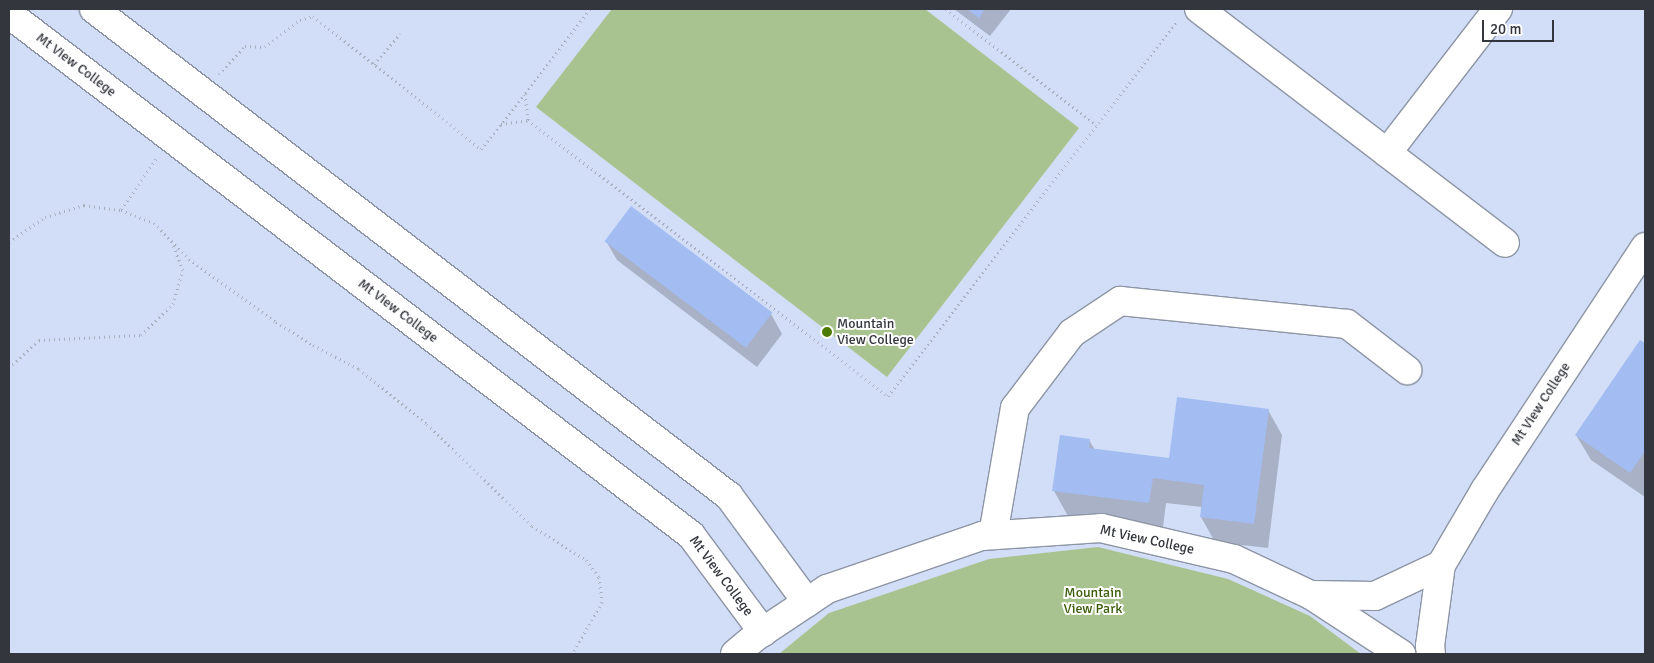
<!DOCTYPE html>
<style>
body{margin:0}
#map{position:relative;width:1654px;height:663px;overflow:hidden;background:#e3ebfd;font-family:Signika,sans-serif}
div>[style]{position:absolute}
[style*='--x']{left:calc(var(--x)*1px);top:calc(var(--y)*1px);width:calc(var(--w)*1px);rotate:calc(var(--a)*1deg)}
.built>*{inset:0;background:#d2def7;transform-origin:0 0}
.green>*{inset:0;background:#a8c38f}
.shadow>*{inset:0;background:#0003}
.building>*{inset:0;background:#a3bdf2;transform-origin:0 0}
.path>*{height:3px;margin-top:-1.5px;transform-origin:0;background:repeating-linear-gradient(90deg,#a8aebd 0 1px,transparent 0 5px)}
.roads{filter:drop-shadow(1px 0 #8d95a5) drop-shadow(-1px 0 #8d95a5) drop-shadow(0 1px #8d95a5) drop-shadow(0 -1px #8d95a5)}
.minor>*{height:28px;margin:-14px;padding:0 14px;transform-origin:14px;border-radius:14px;background:#fff}
.dots>*{width:14px;height:14px;translate:-50% -50%;box-sizing:border-box;border:2px solid #fff;border-radius:50%}
span{translate:-50% -50%;white-space:nowrap;text-align:center;line-height:1.15;-webkit-text-stroke:4px #fff;paint-order:stroke}
.street-label{font-size:14px;color:#33363d}
.poi-label{font-size:14px;color:#33363d}
.left{translate:0 -50%;text-align:left}
.park-label{font-size:14px;color:#3a5c0b}
.frame{position:absolute;inset:0;border:10px solid #33363d;pointer-events:none}
.scale{position:absolute;left:1482px;top:20px;width:72px;height:22px;box-sizing:border-box;border:2px solid #33363d;border-top:0;padding-left:6px;font-size:15px;line-height:18px;white-space:nowrap;color:#33363d;-webkit-text-stroke:4px #fff;paint-order:stroke}
</style>
<div id="map">
<div class="built">
<div style="left:9px;top:9px;width:1636px;height:645px"></div>
</div>
<div class="green">
<div style="clip-path:polygon(612px 9px,925px 9px,1079px 128px,887px 377px,536px 107px)"></div>
<div style="clip-path:polygon(1098px 547px,1228px 579px,1310px 616px,1361px 654px,779px 654px,829px 613px,989px 559px)"></div>
</div>
<div class="shadow">
<div style="clip-path:polygon(954px 9px,1011px 9px,990px 36px)"></div>
<div style="clip-path:polygon(606px 241px,771px 314px,782px 334px,757px 367px,617px 260px)"></div>
<div style="clip-path:polygon(1641px 342px,1645px 345px,1645px 497px,1591px 460px,1576px 435px)"></div>
<div style="clip-path:polygon(1268px 410px,1282px 435px,1268px 548px,1215px 542px,1201px 517px,1202px 507px,1166px 503px,1163px 527px,1068px 516px,1054px 491px,1089px 440px,1095px 450px,1170px 459px)"></div>
</div>
<div class="building">
<div style="clip-path:polygon(967px 9px,985px 9px,979px 18px)"></div>
<div style="left:631px;top:206px;width:177px;height:44px;rotate:37deg"></div>
<div style="clip-path:polygon(1640px 340px,1645px 343px,1645px 451px,1630px 473px,1575px 435px)"></div>
<div style="clip-path:polygon(1177px 397px,1269px 409px,1254px 524px,1200px 517px,1204px 485px,1153px 478px,1149px 503px,1052px 491px,1060px 435px,1090px 439px,1089px 448px,1169px 458px)"></div>
</div>
<div class="path">
<div style="--x:590;--y:9;--w:107;--a:127.4"></div>
<div style="--x:525;--y:94;--w:26;--a:83"></div>
<div style="--x:528;--y:120;--w:454;--a:37.5"></div>
<div style="--x:888;--y:396;--w:473;--a:-52.4"></div>
<div style="--x:946;--y:9;--w:190;--a:37.7"></div>
<div style="--x:374;--y:64;--w:40;--a:-49"></div>
<div style="--x:219;--y:74;--w:38;--a:-47"></div>
<div style="--x:245;--y:46;--w:20;--a:3"></div>
<div style="--x:265;--y:47;--w:44;--a:-37.6"></div>
<div style="--x:300;--y:20;--w:14;--a:-17"></div>
<div style="--x:313;--y:16;--w:214;--a:38.4"></div>
<div style="--x:481;--y:149;--w:70;--a:-51.3"></div>
<div style="--x:501;--y:124;--w:27;--a:-8"></div>
<div style="--x:156;--y:159;--w:62;--a:124.5"></div>
<div style="--x:121;--y:210;--w:35;--a:22"></div>
<div style="--x:154;--y:223;--w:50;--a:45.8"></div>
<div style="--x:189;--y:259;--w:107;--a:35.9"></div>
<div style="--x:276;--y:322;--w:44;--a:31.9"></div>
<div style="--x:313;--y:345;--w:52;--a:27.6"></div>
<div style="--x:359;--y:369;--w:87;--a:39"></div>
<div style="--x:427;--y:424;--w:146;--a:44.2"></div>
<div style="--x:532;--y:526;--w:64;--a:32.2"></div>
<div style="--x:586;--y:560;--w:21;--a:53"></div>
<div style="--x:599;--y:577;--w:25;--a:83"></div>
<div style="--x:602;--y:602;--w:60;--a:120"></div>
<div style="--x:9;--y:242;--w:44;--a:-34.8"></div>
<div style="--x:45;--y:217;--w:41;--a:-17.1"></div>
<div style="--x:84;--y:205;--w:37;--a:8"></div>
<div style="--x:9;--y:368;--w:41;--a:-43"></div>
<div style="--x:39;--y:340;--w:102;--a:-2.8"></div>
<div style="--x:141;--y:335;--w:45;--a:-44.1"></div>
<div style="--x:173;--y:304;--w:35;--a:-74"></div>
<div style="--x:183;--y:270;--w:31;--a:-112"></div>
</div>
<div class="roads">
<div class="minor">
<div style="--x:94;--y:9;--w:800;--a:37.49"></div>
<div style="--x:729;--y:496;--w:132;--a:53.7"></div>
<div style="--x:1199;--y:9;--w:385;--a:37.4"></div>
<div style="--x:9;--y:14;--w:858;--a:37.38"></div>
<div style="--x:691;--y:535;--w:121;--a:53.4"></div>
<div style="--x:1387;--y:153;--w:182;--a:-52.4"></div>
<div style="--x:993;--y:535;--w:129;--a:-80.2"></div>
<div style="--x:1015;--y:408;--w:94;--a:-52.8"></div>
<div style="--x:1072;--y:333;--w:58;--a:-33.7"></div>
<div style="--x:1120;--y:301;--w:228;--a:5.8"></div>
<div style="--x:1347;--y:324;--w:76;--a:37.5"></div>
<div style="--x:1311;--y:595;--w:64;--a:0.9"></div>
<div style="--x:1375;--y:596;--w:73;--a:-25.2"></div>
<div style="--x:735;--y:654;--w:26;--a:-40"></div>
<div style="--x:755;--y:637;--w:87;--a:-33.7"></div>
<div style="--x:827;--y:589;--w:164;--a:-18.9"></div>
<div style="--x:982;--y:536;--w:119;--a:-3.8"></div>
<div style="--x:1101;--y:528;--w:137;--a:13.1"></div>
<div style="--x:1234;--y:559;--w:85;--a:25.1"></div>
<div style="--x:1311;--y:595;--w:108;--a:33.2"></div>
<div style="--x:1431;--y:654;--w:8;--a:-97"></div>
<div style="--x:1430;--y:646;--w:82;--a:-82.3"></div>
<div style="--x:1441;--y:565;--w:87;--a:-59.6"></div>
<div style="--x:1485;--y:490;--w:291;--a:-56.6"></div>
</div>
</div>
<div class="dots">
<div style="left:827px;top:332px;background:#4d7a00"></div>
</div>
<div class="street-label">
<span style="left:76px;top:65px;rotate:37deg">Mt View College</span>
<span style="left:398px;top:311px;rotate:37deg">Mt View College</span>
<span style="left:1541px;top:404px;rotate:-57deg">Mt View College</span>
<span style="left:1147px;top:540px;rotate:12deg">Mt View College</span>
<span style="left:721px;top:576px;rotate:53deg">Mt View College</span>
</div>
<div class="poi-label">
<span class="left" style="left:837px;top:332px">Mountain<br>View College</span>
</div>
<div class="park-label">
<span style="left:1093px;top:601px">Mountain<br>View Park</span>
</div>
<div class="frame"></div>
<div class="scale">20 m</div>
</div>
